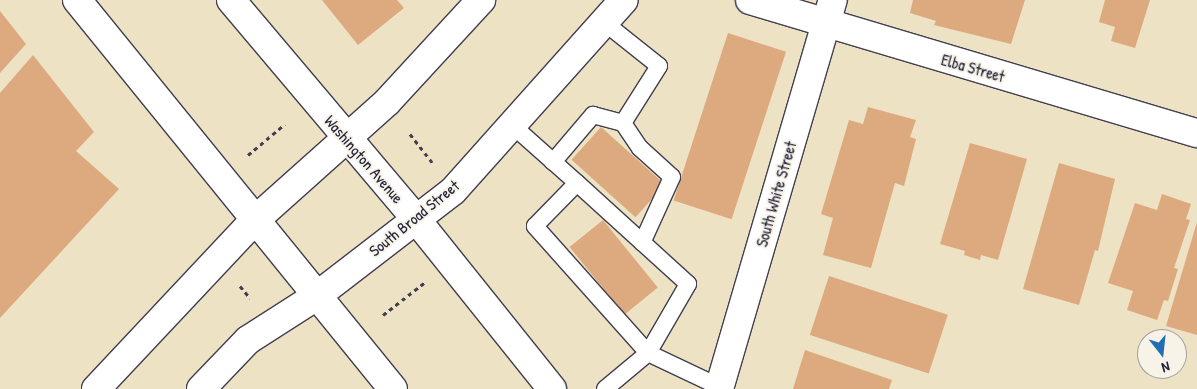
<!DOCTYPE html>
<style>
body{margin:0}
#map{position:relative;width:1197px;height:389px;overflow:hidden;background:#eee2c4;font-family:"Patrick Hand",sans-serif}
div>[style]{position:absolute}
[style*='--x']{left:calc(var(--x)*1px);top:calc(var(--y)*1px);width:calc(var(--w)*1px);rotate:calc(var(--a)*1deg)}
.building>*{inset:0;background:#dcaa7e;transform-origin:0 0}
.path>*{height:3px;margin-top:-1.5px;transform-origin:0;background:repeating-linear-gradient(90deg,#413f50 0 4px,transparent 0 8px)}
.roads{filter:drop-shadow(1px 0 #413f50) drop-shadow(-1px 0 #413f50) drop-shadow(0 1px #413f50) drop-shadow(0 -1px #413f50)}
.lane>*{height:16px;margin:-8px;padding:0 8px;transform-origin:8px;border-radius:8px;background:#fff}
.street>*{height:28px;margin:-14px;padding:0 14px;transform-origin:14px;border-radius:14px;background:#fff}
.secondary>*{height:28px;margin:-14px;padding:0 14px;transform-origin:14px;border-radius:14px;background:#fff}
span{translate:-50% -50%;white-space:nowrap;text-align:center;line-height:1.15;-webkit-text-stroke:4px #f7f3e8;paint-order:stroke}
.street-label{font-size:16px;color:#22223b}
.north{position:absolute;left:1137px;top:329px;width:50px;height:50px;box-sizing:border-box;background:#f7f3e8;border:1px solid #a29fa3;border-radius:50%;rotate:164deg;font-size:14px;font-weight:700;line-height:20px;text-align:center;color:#22223b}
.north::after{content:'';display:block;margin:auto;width:18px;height:22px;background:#1f6fb2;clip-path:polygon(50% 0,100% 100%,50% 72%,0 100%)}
</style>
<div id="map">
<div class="building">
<div style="clip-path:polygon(322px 0,397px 0,404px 8px,358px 45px)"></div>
<div style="clip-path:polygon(913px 0,1025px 0,1011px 44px,934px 25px,936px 21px,910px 13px)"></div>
<div style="clip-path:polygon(1105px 0,1150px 0,1135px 48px,1111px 41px,1115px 27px,1099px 22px)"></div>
<div style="clip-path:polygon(0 11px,26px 44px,0 73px)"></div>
<div style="left:728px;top:33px;width:61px;height:176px;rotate:18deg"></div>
<div style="clip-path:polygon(33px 55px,94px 132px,76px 151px,119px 189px,0 318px,0 93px)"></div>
<div style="clip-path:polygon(868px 107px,916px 120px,910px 137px,916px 139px,904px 186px,895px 183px,871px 268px,823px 255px,833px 218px,821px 214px,849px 120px,863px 124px)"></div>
<div style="left:601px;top:127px;width:86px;height:44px;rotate:42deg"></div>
<div style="clip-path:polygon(970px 143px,1027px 159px,998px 260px,981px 255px,980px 260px,964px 255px,965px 251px,940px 244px)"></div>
<div style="clip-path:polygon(1059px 163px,1115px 179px,1098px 251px,1095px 250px,1079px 305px,1023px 289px)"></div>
<div style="clip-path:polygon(1162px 194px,1191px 204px,1186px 219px,1190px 220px,1174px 268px,1178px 269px,1168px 301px,1164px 300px,1157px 320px,1127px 310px,1133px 291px,1108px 283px,1135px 203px,1157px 210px)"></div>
<div style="left:603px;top:220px;width:87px;height:43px;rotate:51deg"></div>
<div style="clip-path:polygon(1197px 222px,1197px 335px,1166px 326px)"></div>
<div style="left:829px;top:276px;width:125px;height:62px;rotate:18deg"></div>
<div style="clip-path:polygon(805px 350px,892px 380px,889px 389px,793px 389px)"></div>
</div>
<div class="path">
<div style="--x:410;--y:134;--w:36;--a:52"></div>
<div style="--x:248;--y:155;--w:48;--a:-40"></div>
<div style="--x:240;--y:286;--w:16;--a:50"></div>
<div style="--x:383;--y:315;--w:52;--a:-38"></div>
</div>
<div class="roads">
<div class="lane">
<div style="--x:605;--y:23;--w:69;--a:38.5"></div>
<div style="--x:659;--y:66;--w:67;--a:122.3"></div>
<div style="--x:512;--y:125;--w:87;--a:41.7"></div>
<div style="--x:553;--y:162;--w:62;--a:-49.6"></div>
<div style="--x:593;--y:115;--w:31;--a:15"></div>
<div style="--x:623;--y:123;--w:30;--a:56"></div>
<div style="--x:640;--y:148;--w:43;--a:42.2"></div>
<div style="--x:672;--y:177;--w:72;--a:114.4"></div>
<div style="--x:577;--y:183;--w:150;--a:42.3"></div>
<div style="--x:688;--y:284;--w:80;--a:120.1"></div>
<div style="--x:648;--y:353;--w:170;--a:-131.7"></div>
<div style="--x:535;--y:226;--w:60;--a:-45.7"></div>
<div style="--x:605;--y:389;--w:56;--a:-39.9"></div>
<div style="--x:648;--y:353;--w:80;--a:25.3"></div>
</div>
<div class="street">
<div style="--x:750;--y:0;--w:466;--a:16.6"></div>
<div style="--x:719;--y:389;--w:405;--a:-73.7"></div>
</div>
<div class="secondary">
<div style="--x:77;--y:0;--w:501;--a:50.91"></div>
<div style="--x:231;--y:0;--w:285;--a:49.8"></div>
<div style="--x:415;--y:218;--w:219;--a:51.3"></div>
<div style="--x:96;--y:389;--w:231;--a:-46.8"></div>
<div style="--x:254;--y:221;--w:178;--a:-41.8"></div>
<div style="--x:387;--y:102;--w:139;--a:-47.3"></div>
<div style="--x:201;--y:389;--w:68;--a:-46.2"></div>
<div style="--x:248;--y:340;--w:83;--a:-32.7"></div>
<div style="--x:318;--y:295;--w:170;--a:-37.6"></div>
<div style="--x:453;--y:191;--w:256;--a:-48.2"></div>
</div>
</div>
<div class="street-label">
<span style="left:973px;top:68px;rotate:16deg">Elba Street</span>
<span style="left:364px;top:159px;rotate:49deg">Washington Avenue</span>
<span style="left:776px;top:194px;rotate:-74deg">South White Street</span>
<span style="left:414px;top:218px;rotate:-39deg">South Broad Street</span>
</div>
<div class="north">N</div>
</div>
